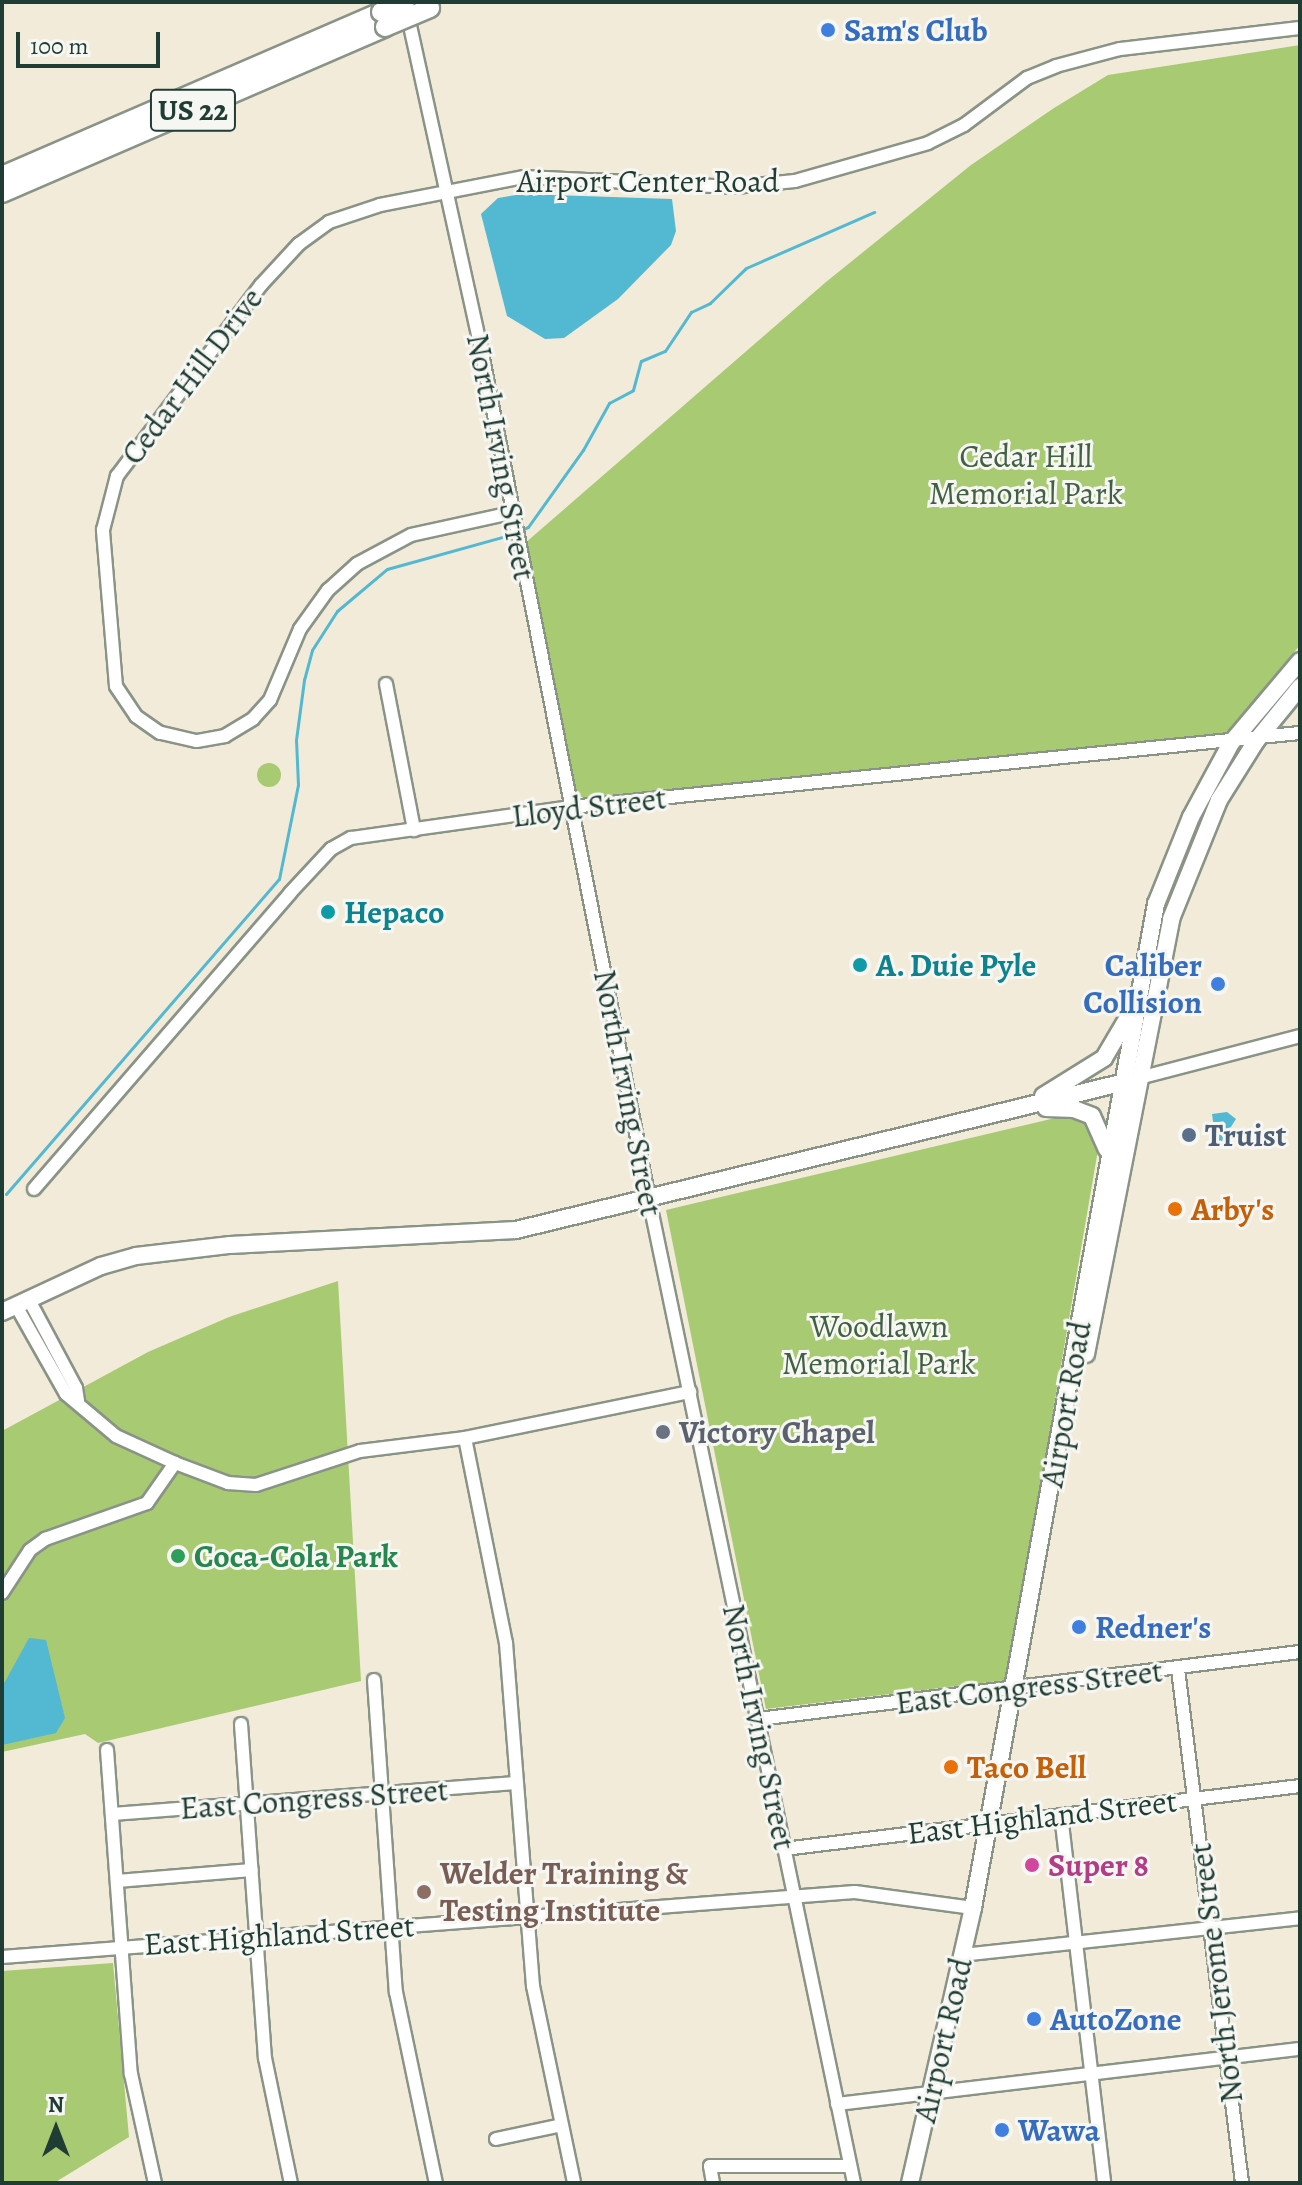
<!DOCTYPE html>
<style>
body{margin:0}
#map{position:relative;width:1302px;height:2185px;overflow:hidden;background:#f3ebda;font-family:Alegreya,serif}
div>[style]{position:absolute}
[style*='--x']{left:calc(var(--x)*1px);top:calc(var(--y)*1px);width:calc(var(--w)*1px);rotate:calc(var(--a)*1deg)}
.green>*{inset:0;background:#a7ca73}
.round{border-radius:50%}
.water>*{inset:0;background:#53b8d1}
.stream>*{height:3px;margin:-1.5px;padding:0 1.5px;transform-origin:1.5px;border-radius:1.5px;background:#53b8d1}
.roads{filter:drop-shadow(2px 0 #899487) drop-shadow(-2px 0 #899487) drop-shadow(0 2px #899487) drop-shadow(0 -2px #899487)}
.minor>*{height:12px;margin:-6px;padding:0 6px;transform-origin:6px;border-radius:6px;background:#fff}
.major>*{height:16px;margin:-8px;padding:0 8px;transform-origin:8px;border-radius:8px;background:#fff}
.highway>*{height:18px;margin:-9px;padding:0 9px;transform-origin:9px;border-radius:9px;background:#fff}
.bridges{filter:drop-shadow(2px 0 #899487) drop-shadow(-2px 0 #899487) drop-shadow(0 2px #899487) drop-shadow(0 -2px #899487)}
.highway-bridge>*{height:18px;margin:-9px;padding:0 9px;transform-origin:9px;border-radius:9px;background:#fff}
.dots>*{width:22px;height:22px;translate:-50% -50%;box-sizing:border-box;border:4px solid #f6f6f2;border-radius:50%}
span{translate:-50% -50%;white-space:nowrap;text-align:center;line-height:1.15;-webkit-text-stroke:6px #f6f6f2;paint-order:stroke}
.shield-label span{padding:2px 6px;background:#f6f6f2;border:2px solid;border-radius:6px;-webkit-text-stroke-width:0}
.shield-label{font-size:30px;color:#1f3d34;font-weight:700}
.shop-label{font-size:32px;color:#366cbe;font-weight:700}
.left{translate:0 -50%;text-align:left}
.right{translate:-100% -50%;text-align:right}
.street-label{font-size:32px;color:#1f3d34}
.park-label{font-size:32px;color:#416044}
.culture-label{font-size:32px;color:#0d838f;font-weight:700}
.service-label{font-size:32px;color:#4e5e75;font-weight:700}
.food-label{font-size:32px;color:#c56008;font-weight:700}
.worship-label{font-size:32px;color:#5b616d;font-weight:700}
.leisure-label{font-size:32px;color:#27864d;font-weight:700}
.hotel-label{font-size:32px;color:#b23c85;font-weight:700}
.education-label{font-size:32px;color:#785e54;font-weight:700}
.frame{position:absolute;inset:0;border:4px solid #1f3d34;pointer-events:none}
.north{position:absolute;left:16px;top:2089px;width:80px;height:80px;-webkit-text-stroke:6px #f6f6f2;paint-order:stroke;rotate:0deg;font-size:22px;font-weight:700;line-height:32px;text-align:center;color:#1f3d34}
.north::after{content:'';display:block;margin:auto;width:28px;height:36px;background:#1f3d34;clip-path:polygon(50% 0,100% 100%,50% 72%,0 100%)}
.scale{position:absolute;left:16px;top:32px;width:144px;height:36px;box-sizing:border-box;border:4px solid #1f3d34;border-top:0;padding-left:10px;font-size:24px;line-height:28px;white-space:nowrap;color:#1f3d34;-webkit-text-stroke:6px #f6f6f2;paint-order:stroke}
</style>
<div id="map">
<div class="green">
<div style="clip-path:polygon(1300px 45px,1300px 645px,1232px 728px,1222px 734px,585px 799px,573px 791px,524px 544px,826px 282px,971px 165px,1054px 108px,1108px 75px)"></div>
<div class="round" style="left:257px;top:763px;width:24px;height:24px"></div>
<div style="clip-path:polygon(1072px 1114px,1095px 1126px,1099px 1144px,1007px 1680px,766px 1709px,666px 1210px)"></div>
<div style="clip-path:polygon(338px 1281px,361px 1681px,98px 1743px,85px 1734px,2px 1752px,2px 1431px,148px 1352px,229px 1317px)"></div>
<div style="clip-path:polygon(113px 1963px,129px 2137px,54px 2183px,2px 2183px,2px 1971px)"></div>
</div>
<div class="water">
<div style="clip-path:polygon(522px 194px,672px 199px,676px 231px,671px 245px,618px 299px,564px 338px,545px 339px,507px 316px,481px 214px,498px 198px)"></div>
<div style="clip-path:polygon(1227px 1112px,1236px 1119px,1217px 1149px,1212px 1114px)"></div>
<div style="clip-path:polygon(29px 1638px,46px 1640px,65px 1718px,56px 1733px,2px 1745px,2px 1687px)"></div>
</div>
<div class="stream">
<div style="--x:520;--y:531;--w:9;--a:-27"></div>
<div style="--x:528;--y:527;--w:95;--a:-54.5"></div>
<div style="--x:583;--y:450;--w:54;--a:-61"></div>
<div style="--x:609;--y:403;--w:27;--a:-28"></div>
<div style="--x:633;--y:390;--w:30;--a:-75"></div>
<div style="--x:641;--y:361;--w:26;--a:-23"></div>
<div style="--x:665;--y:351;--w:47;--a:-56.3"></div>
<div style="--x:691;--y:312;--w:21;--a:-25"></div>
<div style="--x:710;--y:303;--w:50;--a:-44.2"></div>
<div style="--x:746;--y:268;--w:140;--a:-23.6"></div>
<div style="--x:6;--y:1194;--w:417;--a:-49.1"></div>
<div style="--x:279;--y:879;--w:96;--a:-78.6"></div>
<div style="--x:298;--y:785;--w:45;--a:-92.5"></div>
<div style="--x:296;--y:740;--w:61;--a:-82.4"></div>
<div style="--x:304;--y:680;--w:31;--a:-75"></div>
<div style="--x:312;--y:650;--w:46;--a:-57.3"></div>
<div style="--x:337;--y:611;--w:65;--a:-40"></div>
<div style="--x:387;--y:569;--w:131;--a:-15.5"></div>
</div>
<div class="roads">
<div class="minor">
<div style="--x:407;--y:12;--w:350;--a:77.6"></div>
<div style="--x:482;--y:354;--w:861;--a:78.82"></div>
<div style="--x:649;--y:1199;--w:1005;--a:78.23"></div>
<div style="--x:511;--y:513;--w:102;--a:167.6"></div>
<div style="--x:411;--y:535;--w:61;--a:151.8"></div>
<div style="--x:357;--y:564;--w:39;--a:138"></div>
<div style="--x:328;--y:590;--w:48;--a:125.7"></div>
<div style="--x:300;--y:629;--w:77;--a:112.9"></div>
<div style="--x:270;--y:700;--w:25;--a:132"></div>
<div style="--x:253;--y:719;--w:33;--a:149"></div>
<div style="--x:225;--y:736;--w:29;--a:170"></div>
<div style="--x:196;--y:741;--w:37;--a:-167"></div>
<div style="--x:160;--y:733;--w:29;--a:-145"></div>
<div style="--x:136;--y:716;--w:36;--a:-124"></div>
<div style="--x:116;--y:686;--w:157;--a:-94.8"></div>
<div style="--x:103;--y:530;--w:56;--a:-75.5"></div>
<div style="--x:117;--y:476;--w:239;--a:-53"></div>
<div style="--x:261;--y:285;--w:56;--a:-47.2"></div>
<div style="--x:299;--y:244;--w:37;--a:-36"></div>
<div style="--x:329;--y:222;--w:54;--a:-18.4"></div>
<div style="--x:380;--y:205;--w:147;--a:-11"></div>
<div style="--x:524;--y:177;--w:211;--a:2.7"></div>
<div style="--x:735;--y:187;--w:60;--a:-5.7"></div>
<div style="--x:795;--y:181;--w:138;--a:-15.9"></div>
<div style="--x:928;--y:143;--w:40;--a:-26.6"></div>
<div style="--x:964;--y:125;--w:79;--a:-36.7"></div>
<div style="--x:1027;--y:78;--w:31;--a:-22"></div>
<div style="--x:1056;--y:66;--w:66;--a:-14.9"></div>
<div style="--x:1120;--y:49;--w:181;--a:-6.7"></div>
<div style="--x:386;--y:684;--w:149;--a:79.1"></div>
<div style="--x:1139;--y:1078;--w:166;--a:-14.6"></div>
<div style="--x:34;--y:1189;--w:391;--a:-49.1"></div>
<div style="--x:290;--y:893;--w:60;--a:-47"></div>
<div style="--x:331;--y:849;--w:23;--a:-29"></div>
<div style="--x:351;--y:838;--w:222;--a:-8"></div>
<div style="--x:571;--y:807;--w:733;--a:-5.8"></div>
<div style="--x:28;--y:1298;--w:102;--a:61.9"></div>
<div style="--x:76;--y:1388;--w:13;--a:81"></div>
<div style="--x:465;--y:1438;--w:209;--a:78.7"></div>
<div style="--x:506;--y:1643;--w:344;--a:85.5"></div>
<div style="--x:533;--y:1986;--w:201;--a:78.2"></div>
<div style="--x:175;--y:1463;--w:57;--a:20.7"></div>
<div style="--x:228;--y:1483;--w:28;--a:4"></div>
<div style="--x:256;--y:1485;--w:109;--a:-18.1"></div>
<div style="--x:360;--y:1451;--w:106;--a:-7.1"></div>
<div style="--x:465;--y:1438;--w:230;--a:-11.6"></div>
<div style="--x:2;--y:1593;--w:51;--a:-56.9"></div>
<div style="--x:30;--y:1550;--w:19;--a:-36"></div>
<div style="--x:45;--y:1539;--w:108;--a:-19.4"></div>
<div style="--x:147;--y:1503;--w:49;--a:-55"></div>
<div style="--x:175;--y:1463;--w:65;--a:-155.4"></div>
<div style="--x:116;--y:1436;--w:65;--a:-140"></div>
<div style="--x:66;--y:1394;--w:103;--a:-119.5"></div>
<div style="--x:1178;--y:1669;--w:518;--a:82.9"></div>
<div style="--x:374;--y:1680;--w:313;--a:86"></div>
<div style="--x:396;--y:1992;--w:195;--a:78.2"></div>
<div style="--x:758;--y:1719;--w:546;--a:-7.05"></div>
<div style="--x:241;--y:1724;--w:335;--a:85.9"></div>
<div style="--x:265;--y:2058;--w:128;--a:78.3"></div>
<div style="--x:107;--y:1750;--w:325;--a:85.8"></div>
<div style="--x:131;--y:2074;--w:112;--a:77.6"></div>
<div style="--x:112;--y:1814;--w:405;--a:-4.4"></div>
<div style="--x:1061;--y:1815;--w:371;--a:83.3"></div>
<div style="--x:784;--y:1849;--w:520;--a:-6.96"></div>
<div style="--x:117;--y:1881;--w:135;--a:-4.7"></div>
<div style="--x:962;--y:1955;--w:340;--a:-6.2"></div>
<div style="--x:2;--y:1957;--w:855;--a:-4.36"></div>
<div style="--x:855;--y:1892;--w:119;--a:7.7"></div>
<div style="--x:837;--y:2104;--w:466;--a:-6.8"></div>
<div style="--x:496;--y:2139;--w:67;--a:-12"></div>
<div style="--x:713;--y:2183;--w:17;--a:-100"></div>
<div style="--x:710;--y:2166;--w:140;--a:0"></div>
</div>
<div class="major">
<div style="--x:1043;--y:1096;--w:72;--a:-31.9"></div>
<div style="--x:1104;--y:1058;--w:45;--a:-59.5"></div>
<div style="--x:1046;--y:1108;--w:28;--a:2"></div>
<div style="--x:1074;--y:1109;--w:19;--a:21"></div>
<div style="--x:1092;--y:1116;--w:36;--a:66"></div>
<div style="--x:2;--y:1312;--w:109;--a:-24.9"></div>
<div style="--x:101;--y:1266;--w:36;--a:-16"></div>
<div style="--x:136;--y:1256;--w:95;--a:-6.7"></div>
<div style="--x:230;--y:1245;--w:286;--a:-3"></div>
<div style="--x:516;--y:1230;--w:631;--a:-13.66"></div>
<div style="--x:1086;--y:1354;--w:443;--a:-78.9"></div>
<div style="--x:1171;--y:919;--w:128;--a:-68"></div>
<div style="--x:1219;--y:800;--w:70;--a:-57.9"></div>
<div style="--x:1256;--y:741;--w:70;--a:-50.8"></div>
<div style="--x:910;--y:2183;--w:282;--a:-77.1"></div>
<div style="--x:973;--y:1908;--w:1021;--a:-79.67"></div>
<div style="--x:1156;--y:904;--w:94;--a:-68.1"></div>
<div style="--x:1191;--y:817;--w:84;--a:-61.6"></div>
<div style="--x:1231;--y:743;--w:107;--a:-49.9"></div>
</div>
<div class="highway">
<div style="--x:2;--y:176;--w:413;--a:-23.4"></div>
<div style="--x:2;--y:193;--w:417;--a:-23.4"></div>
</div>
</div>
<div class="bridges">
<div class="highway-bridge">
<div style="--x:381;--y:12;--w:26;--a:-23"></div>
<div style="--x:385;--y:27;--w:49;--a:-22.9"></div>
</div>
</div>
<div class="dots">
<div style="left:828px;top:30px;background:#3f7fe0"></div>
<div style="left:328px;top:912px;background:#0f9aa8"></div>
<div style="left:860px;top:965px;background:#0f9aa8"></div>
<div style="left:1218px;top:984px;background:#3f7fe0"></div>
<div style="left:1189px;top:1135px;background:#5c6f8a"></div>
<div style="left:1175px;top:1209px;background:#e8710a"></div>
<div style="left:663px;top:1432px;background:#6b7280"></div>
<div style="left:178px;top:1556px;background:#2e9e5b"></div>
<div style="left:1079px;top:1627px;background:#3f7fe0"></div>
<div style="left:951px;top:1767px;background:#e8710a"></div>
<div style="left:1032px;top:1865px;background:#d1479c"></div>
<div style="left:424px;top:1892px;background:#8d6e63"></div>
<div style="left:1034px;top:2019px;background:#3f7fe0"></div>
<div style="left:1002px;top:2130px;background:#3f7fe0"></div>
</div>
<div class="shield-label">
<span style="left:193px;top:110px">US 22</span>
</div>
<div class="shop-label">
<span class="left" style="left:844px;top:30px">Sam's Club</span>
<span class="right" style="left:1202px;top:984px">Caliber<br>Collision</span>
<span class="left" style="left:1095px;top:1627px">Redner's</span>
<span class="left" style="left:1050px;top:2019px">AutoZone</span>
<span class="left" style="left:1018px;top:2130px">Wawa</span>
</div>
<div class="street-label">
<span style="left:648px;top:181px">Airport Center Road</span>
<span style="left:192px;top:376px;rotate:-53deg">Cedar Hill Drive</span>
<span style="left:501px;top:457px;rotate:79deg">North Irving Street</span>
<span style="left:589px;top:807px;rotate:-7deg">Lloyd Street</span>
<span style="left:628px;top:1093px;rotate:79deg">North Irving Street</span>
<span style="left:1066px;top:1404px;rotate:-80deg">Airport Road</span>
<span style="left:1029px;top:1687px;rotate:-7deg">East Congress Street</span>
<span style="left:759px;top:1727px;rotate:78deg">North Irving Street</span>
<span style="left:314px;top:1799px;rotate:-4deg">East Congress Street</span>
<span style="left:1042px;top:1817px;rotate:-7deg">East Highland Street</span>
<span style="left:279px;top:1935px;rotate:-4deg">East Highland Street</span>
<span style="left:1216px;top:1973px;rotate:-97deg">North Jerome Street</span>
<span style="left:943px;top:2040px;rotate:-77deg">Airport Road</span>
</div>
<div class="park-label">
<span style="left:1026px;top:475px">Cedar Hill<br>Memorial Park</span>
<span style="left:879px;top:1345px">Woodlawn<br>Memorial Park</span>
</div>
<div class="culture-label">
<span class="left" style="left:344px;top:912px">Hepaco</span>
<span class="left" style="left:876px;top:965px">A. Duie Pyle</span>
</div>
<div class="service-label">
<span class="left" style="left:1205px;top:1135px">Truist</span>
</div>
<div class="food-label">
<span class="left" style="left:1191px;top:1209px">Arby's</span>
<span class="left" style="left:967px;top:1767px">Taco Bell</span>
</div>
<div class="worship-label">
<span class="left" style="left:679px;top:1432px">Victory Chapel</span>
</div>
<div class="leisure-label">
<span class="left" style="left:194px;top:1556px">Coca-Cola Park</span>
</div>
<div class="hotel-label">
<span class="left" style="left:1048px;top:1865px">Super 8</span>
</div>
<div class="education-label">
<span class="left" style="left:440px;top:1892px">Welder Training &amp;<br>Testing Institute</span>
</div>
<div class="frame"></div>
<div class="north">N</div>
<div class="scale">100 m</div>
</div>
